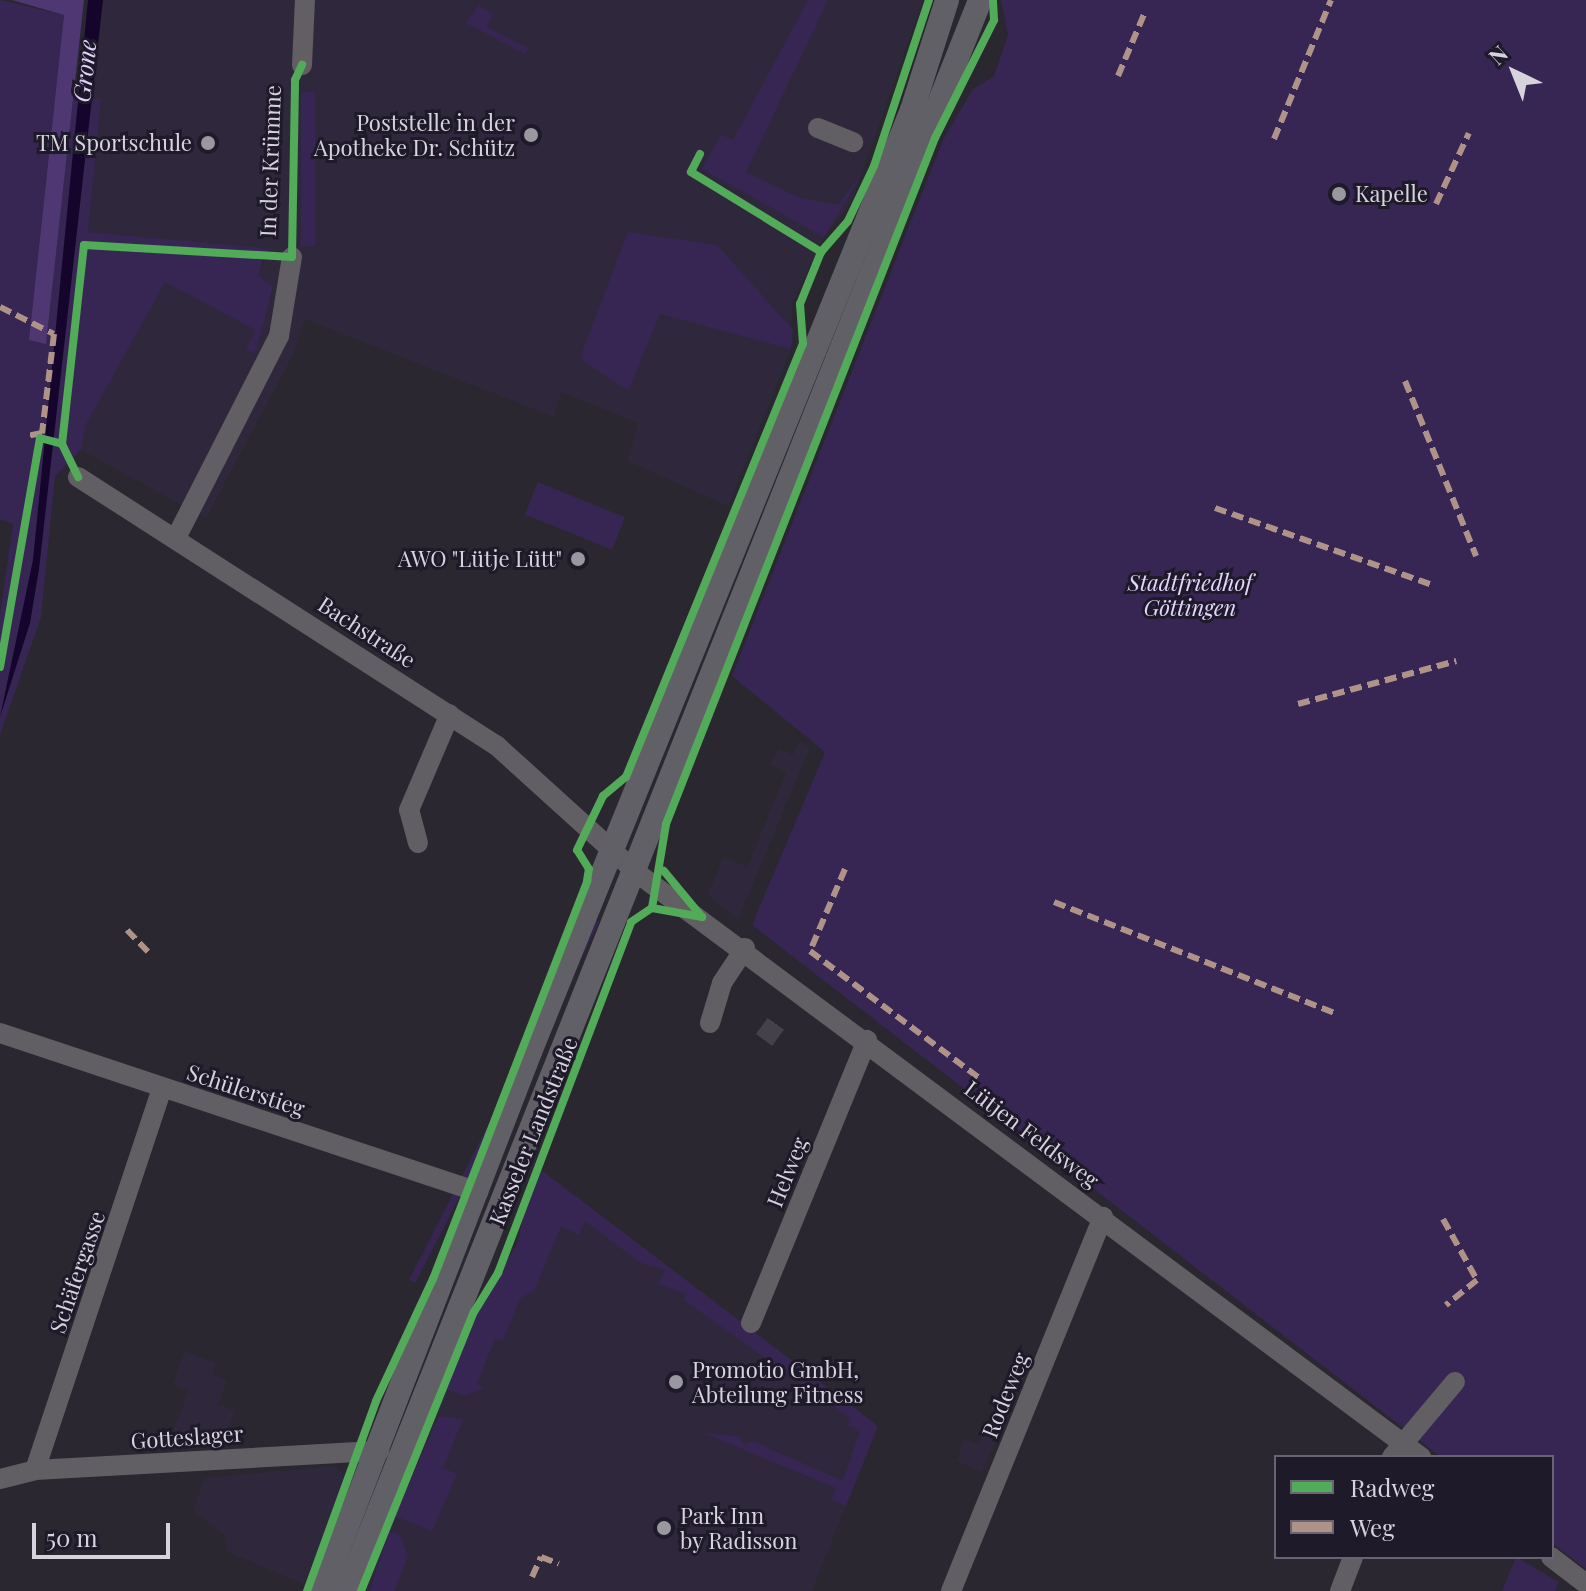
<!DOCTYPE html>
<meta charset="utf-8">
<style>
body{margin:0}
#map{position:relative;width:1586px;height:1591px;overflow:hidden;background:#2a2730;font-family:"Playfair Display",serif}
div>[style]{position:absolute}
[style*='--x']{left:calc(var(--x)*1px);top:calc(var(--y)*1px);width:calc(var(--w)*1px);rotate:calc(var(--a)*1deg)}
.built>*{inset:0;background:#2f283d}
.green>*{inset:0;background:#372653;transform-origin:0 0}
.forest>*{inset:0;background:#4e3773}
.water>*{inset:0;background:#15042c}
.minor-tunnel>*{height:20px;margin-top:-10px;transform-origin:0;background:repeating-linear-gradient(90deg,#44414a 0 20px,transparent 0 30px)}
.minor>*{height:20px;margin:-10px;padding:0 10px;transform-origin:10px;border-radius:10px;background:#615f64}
.major>*{height:24px;margin:-12px;padding:0 12px;transform-origin:12px;border-radius:12px;background:#626067}
.quiet>*{height:6px;margin-top:-3px;transform-origin:0;background:repeating-linear-gradient(90deg,#af9288 0 12px,transparent 0 18px)}
.cycleway>*{height:8px;margin:-4px;padding:0 4px;transform-origin:4px;border-radius:4px;background:#51ab58}
.dots>*{width:22px;height:22px;translate:-50% -50%;box-sizing:border-box;border:4px solid #1f1a2a;border-radius:50%}
span{translate:-50% -50%;white-space:nowrap;text-align:center;line-height:1.15;-webkit-text-stroke:6px #1f1a2a;paint-order:stroke}
.poi-label{font-size:22px;color:#d6d3de}
.right{translate:-100% -50%;text-align:right}
.left{translate:0 -50%;text-align:left}
.street-label{font-size:22px;color:#d6d3de}
.park-label{font-size:22px;color:#e2d6ff;font-style:italic}
.water-label{font-size:24px;color:#e1d4fd;font-style:italic}
.legend{position:absolute;left:1274px;top:1455px;width:280px;height:104px;box-sizing:border-box;background:#1f1a2a;border:2px solid #686472;margin:0;padding:10px 14px;list-style:none;font-size:24px;color:#d6d3de}
.legend li{display:flex;align-items:center;gap:16px;height:40px}
.legend b{width:40px;border:2px solid #686472}
.north{position:absolute;left:1474px;top:32px;width:80px;height:80px;-webkit-text-stroke:6px #1f1a2a;paint-order:stroke;rotate:317deg;font-size:22px;font-weight:700;line-height:32px;text-align:center;color:#d6d3de}
.north::after{content:'';display:block;margin:auto;width:28px;height:36px;background:#d6d3de;clip-path:polygon(50% 0,100% 100%,50% 72%,0 100%)}
.scale{position:absolute;left:32px;top:1523px;width:138px;height:36px;box-sizing:border-box;border:4px solid #d6d3de;border-top:0;padding-left:10px;font-size:24px;line-height:28px;white-space:nowrap;color:#d6d3de;-webkit-text-stroke:6px #1f1a2a;paint-order:stroke}
</style>
<div id="map">
<div class="built">
<div style="clip-path:polygon(103px 0,923px 0,852px 201px,824px 237px,792px 304px,791px 349px,728px 506px,628px 461px,638px 423px,561px 392px,554px 417px,305px 319px,292px 357px,206px 518px,81px 450px,100px 254px,273px 297px,273px 287px,258px 276px,270px 249px,88px 232px,101px 99px,89px 99px)"></div>
<div style="clip-path:polygon(799px 742px,810px 747px,738px 920px,708px 895px,723px 857px,747px 867px,786px 773px,771px 764px,778px 748px,793px 755px)"></div>
<div style="clip-path:polygon(536px 1166px,878px 1426px,812px 1591px,365px 1591px,482px 1301px,517px 1244px)"></div>
<div style="clip-path:polygon(184px 1351px,216px 1363px,212px 1374px,227px 1380px,218px 1404px,235px 1411px,222px 1443px,166px 1448px,189px 1391px,173px 1384px)"></div>
<div style="clip-path:polygon(983px 1434px,996px 1439px,982px 1472px,956px 1461px,965px 1439px,979px 1445px)"></div>
<div style="clip-path:polygon(335px 1466px,347px 1479px,304px 1584px,227px 1552px,225px 1535px,193px 1511px,205px 1478px)"></div>
</div>
<div class="green">
<div style="clip-path:polygon(0 0,64px 15px,29px 339px,46px 344px,73px 99px,101px 99px,88px 232px,272px 249px,264px 253px,259px 276px,273px 287px,255px 353px,246px 349px,256px 330px,165px 282px,85px 426px,81px 450px,55px 476px,41px 617px,0 735px,0 614px,13px 524px,0 519px)"></div>
<div style="clip-path:polygon(482px 0,479px 6px,493px 15px,487px 27px,528px 48px,525px 54px,466px 23px)"></div>
<div style="clip-path:polygon(808px 0,828px 0,746px 172px,800px 198px,838px 205px,865px 169px,824px 237px,702px 169px,721px 135px,733px 140px)"></div>
<div style="clip-path:polygon(1001px 0,1586px 0,1586px 1569px,1552px 1543px,1552px 1457px,1441px 1457px,752px 925px,825px 752px,732px 676px,943px 140px,973px 89px,994px 76px,1008px 35px)"></div>
<div style="left:301px;top:92px;width:14px;height:154px"></div>
<div style="clip-path:polygon(628px 232px,717px 245px,793px 330px,791px 349px,660px 314px,628px 391px,580px 358px)"></div>
<div style="left:538px;top:482px;width:94px;height:35px;rotate:22deg"></div>
<div style="left:593px;top:919px;width:7px;height:405px;rotate:27deg"></div>
<div style="clip-path:polygon(536px 1166px,878px 1426px,846px 1506px,832px 1500px,836px 1488px,704px 1433px,739px 1436px,744px 1445px,752px 1441px,843px 1481px,860px 1430px,847px 1425px,850px 1418px,684px 1300px,686px 1294px,658px 1284px,665px 1270px,641px 1263px,585px 1221px,579px 1235px,561px 1226px,535px 1289px,520px 1299px,503px 1341px,495px 1338px,477px 1384px,484px 1388px,465px 1396px,447px 1389px,482px 1301px,517px 1244px)"></div>
<div style="clip-path:polygon(439px 1416px,463px 1419px,443px 1468px,457px 1474px,432px 1531px,395px 1516px)"></div>
<div style="clip-path:polygon(389px 1531px,400px 1535px,408px 1556px,394px 1591px,370px 1591px)"></div>
<div style="clip-path:polygon(1516px 1557px,1559px 1582px,1555px 1591px,1502px 1591px)"></div>
</div>
<div class="forest">
<div style="clip-path:polygon(12px 0,84px 0,46px 344px,29px 340px,64px 15px)"></div>
</div>
<div class="water">
<div style="clip-path:polygon(88px 0,103px 0,39px 569px,30px 623px,0 717px,33px 560px)"></div>
</div>
<div class="minor-tunnel">
<div style="--x:764;--y:1040;--w:24;--a:-54"></div>
</div>
<div class="minor">
<div style="--x:302;--y:65;--w:65;--a:-87.4"></div>
<div style="--x:818;--y:128;--w:38;--a:22"></div>
<div style="--x:78;--y:477;--w:497;--a:32.7"></div>
<div style="--x:496;--y:745;--w:190;--a:42.2"></div>
<div style="--x:637;--y:873;--w:978;--a:36.68"></div>
<div style="--x:176;--y:538;--w:227;--a:-63"></div>
<div style="--x:279;--y:336;--w:80;--a:-80.7"></div>
<div style="--x:418;--y:843;--w:34;--a:-105"></div>
<div style="--x:409;--y:810;--w:104;--a:-66.9"></div>
<div style="--x:710;--y:1023;--w:42;--a:-73.3"></div>
<div style="--x:722;--y:983;--w:42;--a:-56.7"></div>
<div style="--x:0;--y:1033;--w:504;--a:18.4"></div>
<div style="--x:751;--y:1323;--w:306;--a:-67.7"></div>
<div style="--x:1392;--y:1457;--w:98;--a:-50"></div>
<div style="--x:35;--y:1470;--w:403;--a:-71.6"></div>
<div style="--x:0;--y:1479;--w:36;--a:-14"></div>
<div style="--x:35;--y:1470;--w:345;--a:-3.2"></div>
<div style="--x:1551;--y:1557;--w:44;--a:37.6"></div>
<div style="--x:951;--y:1591;--w:404;--a:-67.9"></div>
<div style="--x:1340;--y:1591;--w:36;--a:-69"></div>
</div>
<div class="major">
<div style="--x:322;--y:1591;--w:578;--a:-68.9"></div>
<div style="--x:530;--y:1052;--w:1017;--a:-67.93"></div>
<div style="--x:912;--y:110;--w:115;--a:-72.3"></div>
<div style="--x:347;--y:1591;--w:1712;--a:-68.3"></div>
</div>
<div class="quiet">
<div style="--x:1118;--y:76;--w:69;--a:-67.1"></div>
<div style="--x:1274;--y:139;--w:150;--a:-67.7"></div>
<div style="--x:1436;--y:204;--w:78;--a:-65.1"></div>
<div style="--x:0;--y:307;--w:60;--a:26.6"></div>
<div style="--x:54;--y:334;--w:100;--a:96.9"></div>
<div style="--x:42;--y:433;--w:15;--a:169"></div>
<div style="--x:1405;--y:381;--w:189;--a:67.9"></div>
<div style="--x:1215;--y:508;--w:228;--a:19.5"></div>
<div style="--x:1298;--y:704;--w:164;--a:-15.2"></div>
<div style="--x:845;--y:869;--w:89;--a:113.1"></div>
<div style="--x:810;--y:951;--w:211;--a:36.9"></div>
<div style="--x:1054;--y:902;--w:301;--a:21.6"></div>
<div style="--x:127;--y:930;--w:32;--a:46"></div>
<div style="--x:1443;--y:1219;--w:70;--a:60.9"></div>
<div style="--x:1477;--y:1280;--w:40;--a:141"></div>
<div style="--x:532;--y:1577;--w:22;--a:-66"></div>
<div style="--x:541;--y:1557;--w:19;--a:21"></div>
</div>
<div class="cycleway">
<div style="--x:700;--y:154;--w:20;--a:117"></div>
<div style="--x:691;--y:172;--w:153;--a:31.6"></div>
<div style="--x:62;--y:444;--w:200;--a:-83.7"></div>
<div style="--x:84;--y:245;--w:208;--a:3.3"></div>
<div style="--x:292;--y:257;--w:177;--a:-89"></div>
<div style="--x:295;--y:80;--w:17;--a:-65"></div>
<div style="--x:0;--y:667;--w:232;--a:-80.1"></div>
<div style="--x:40;--y:438;--w:23;--a:15"></div>
<div style="--x:62;--y:444;--w:37;--a:64"></div>
<div style="--x:652;--y:908;--w:51;--a:10.2"></div>
<div style="--x:702;--y:917;--w:60;--a:-129.6"></div>
<div style="--x:307;--y:1591;--w:202;--a:-70"></div>
<div style="--x:376;--y:1401;--w:135;--a:-65"></div>
<div style="--x:433;--y:1279;--w:427;--a:-68.8"></div>
<div style="--x:587;--y:881;--w:12;--a:-81"></div>
<div style="--x:589;--y:869;--w:22;--a:-122"></div>
<div style="--x:577;--y:850;--w:60;--a:-64.3"></div>
<div style="--x:603;--y:796;--w:30;--a:-40"></div>
<div style="--x:626;--y:777;--w:468;--a:-67.8"></div>
<div style="--x:803;--y:344;--w:40;--a:-94.3"></div>
<div style="--x:800;--y:304;--w:56;--a:-68"></div>
<div style="--x:821;--y:252;--w:41;--a:-48.9"></div>
<div style="--x:848;--y:221;--w:61;--a:-64.7"></div>
<div style="--x:874;--y:166;--w:175;--a:-71.7"></div>
<div style="--x:361;--y:1591;--w:301;--a:-68"></div>
<div style="--x:474;--y:1312;--w:46;--a:-58.4"></div>
<div style="--x:498;--y:1273;--w:375;--a:-69.2"></div>
<div style="--x:631;--y:922;--w:25;--a:-34"></div>
<div style="--x:652;--y:908;--w:85;--a:-80.5"></div>
<div style="--x:666;--y:824;--w:737;--a:-68.59"></div>
<div style="--x:935;--y:138;--w:132;--a:-63.4"></div>
<div style="--x:994;--y:20;--w:20;--a:-93"></div>
</div>
<div class="dots">
<div style="left:531px;top:135px;background:#9a97a1"></div>
<div style="left:208px;top:143px;background:#9a97a1"></div>
<div style="left:1339px;top:194px;background:#9a97a1"></div>
<div style="left:578px;top:559px;background:#9a97a1"></div>
<div style="left:676px;top:1382px;background:#9a97a1"></div>
<div style="left:664px;top:1528px;background:#9a97a1"></div>
</div>
<div class="poi-label">
<span class="right" style="left:515px;top:135px">Poststelle in der<br>Apotheke Dr. Schütz</span>
<span class="right" style="left:192px;top:143px">TM Sportschule</span>
<span class="left" style="left:1355px;top:194px">Kapelle</span>
<span class="right" style="left:562px;top:559px">AWO "Lütje Lütt"</span>
<span class="left" style="left:692px;top:1382px">Promotio GmbH,<br>Abteilung Fitness</span>
<span class="left" style="left:680px;top:1528px">Park Inn<br>by Radisson</span>
</div>
<div class="street-label">
<span style="left:270px;top:161px;rotate:-88deg">In der Krümme</span>
<span style="left:367px;top:632px;rotate:33deg">Bachstraße</span>
<span style="left:246px;top:1090px;rotate:18deg">Schülerstieg</span>
<span style="left:533px;top:1131px;rotate:-68deg">Kasseler Landstraße</span>
<span style="left:1032px;top:1134px;rotate:37deg">Lütjen Feldsweg</span>
<span style="left:787px;top:1172px;rotate:-68deg">Helweg</span>
<span style="left:77px;top:1272px;rotate:-71deg">Schäfergasse</span>
<span style="left:1005px;top:1395px;rotate:-68deg">Rodeweg</span>
<span style="left:187px;top:1437px;rotate:-4deg">Gotteslager</span>
</div>
<div class="park-label">
<span style="left:1190px;top:595px">Stadtfriedhof<br>Göttingen</span>
</div>
<div class="water-label">
<span style="left:84px;top:71px;rotate:-84deg">Grone</span>
</div>
<ul class="legend">
<li><b style="height:10px;background:#51ab58"></b>Radweg</li>
<li><b style="height:10px;background:#af9288"></b>Weg</li>
</ul>
<div class="north">N</div>
<div class="scale">50 m</div>
</div>
